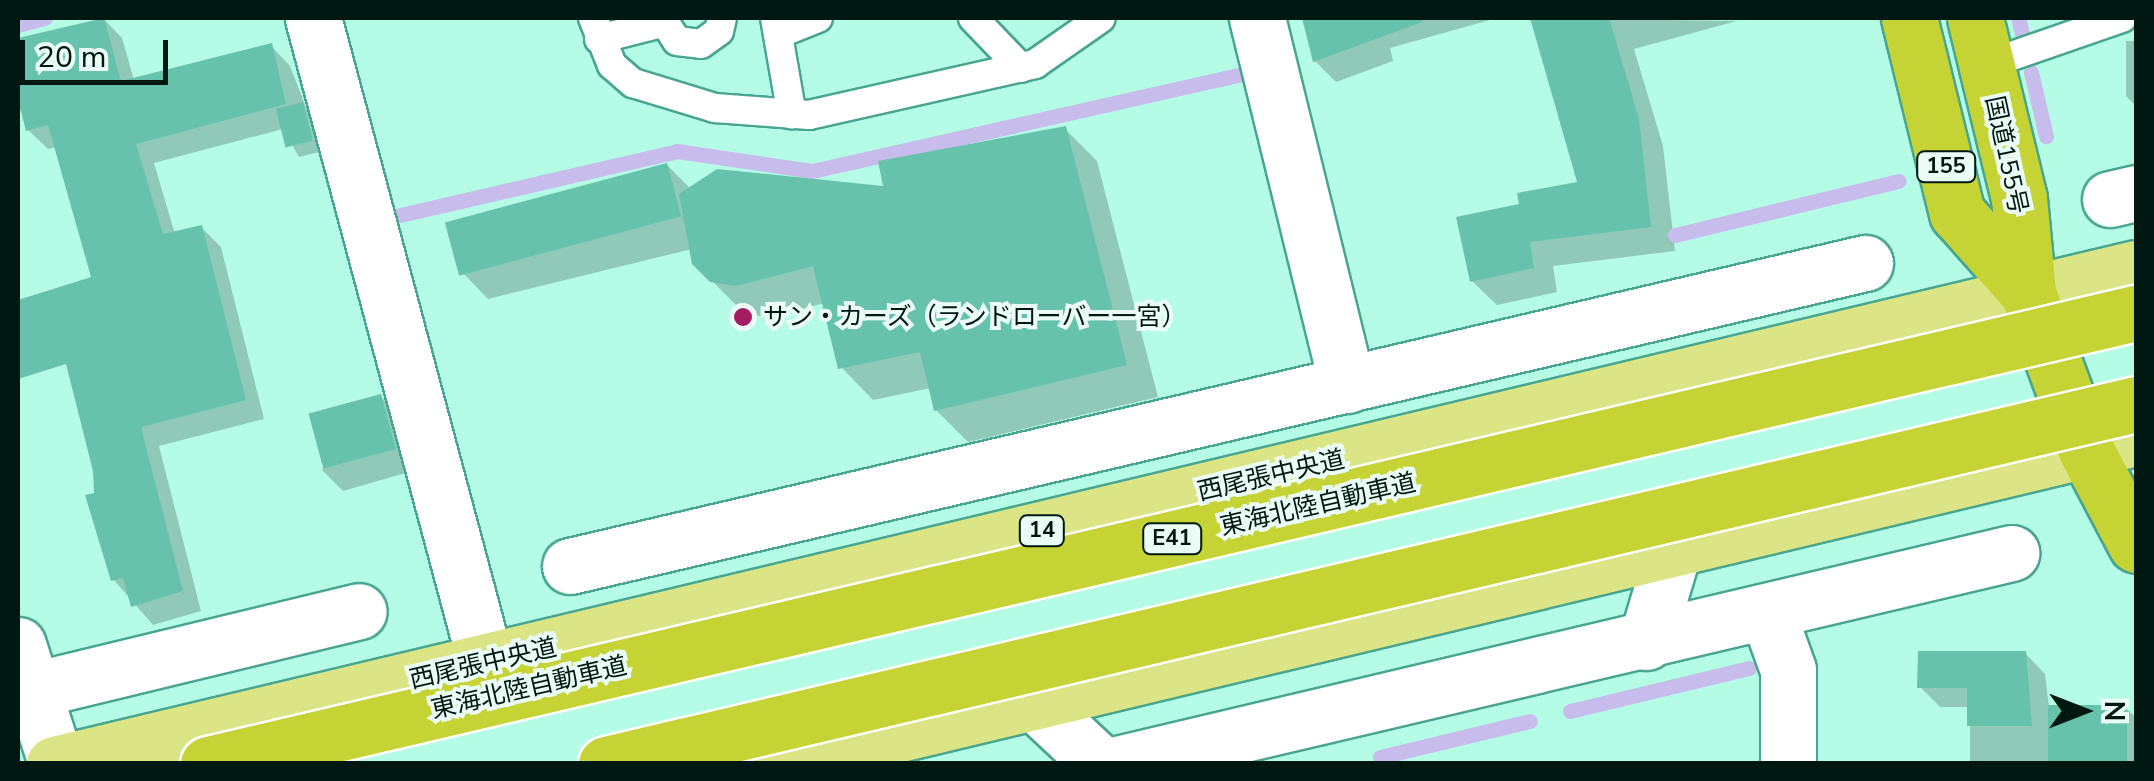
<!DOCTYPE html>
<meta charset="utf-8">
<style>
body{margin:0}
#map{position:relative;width:2154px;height:781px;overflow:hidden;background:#b5fce7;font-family:"Nunito Sans","Noto Sans JP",sans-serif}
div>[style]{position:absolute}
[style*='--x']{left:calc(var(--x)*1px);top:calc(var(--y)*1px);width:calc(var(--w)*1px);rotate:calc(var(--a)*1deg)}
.shadow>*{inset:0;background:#0003}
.stream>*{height:15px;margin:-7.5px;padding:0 7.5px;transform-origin:7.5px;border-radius:7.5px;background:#c7bcec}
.building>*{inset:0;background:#67c2ab;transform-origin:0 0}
.roads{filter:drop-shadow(2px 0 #48a58f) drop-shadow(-2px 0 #48a58f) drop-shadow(0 2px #48a58f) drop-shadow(0 -2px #48a58f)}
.lane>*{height:28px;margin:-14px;padding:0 14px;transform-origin:14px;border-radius:14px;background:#fff}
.street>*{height:55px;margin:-27.5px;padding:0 27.5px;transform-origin:27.5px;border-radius:27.5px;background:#fff}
.primary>*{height:55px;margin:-27.5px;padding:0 27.5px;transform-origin:27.5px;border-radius:27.5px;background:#dce585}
.highway>*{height:55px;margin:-27.5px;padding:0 27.5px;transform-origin:27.5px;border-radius:27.5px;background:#c5d334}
.bridges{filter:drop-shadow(2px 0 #fff) drop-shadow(-2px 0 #fff) drop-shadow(0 2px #fff) drop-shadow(0 -2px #fff)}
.highway-bridge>*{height:55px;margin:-27.5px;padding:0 27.5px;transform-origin:27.5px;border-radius:27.5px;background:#c5d334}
.dots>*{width:28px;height:28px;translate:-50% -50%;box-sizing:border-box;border:5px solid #ebfcf7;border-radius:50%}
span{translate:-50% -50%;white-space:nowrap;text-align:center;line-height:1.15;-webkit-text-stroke:8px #ebfcf7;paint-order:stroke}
.shield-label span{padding:2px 8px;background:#ebfcf7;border:2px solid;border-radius:8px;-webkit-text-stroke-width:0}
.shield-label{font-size:22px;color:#001811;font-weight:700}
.street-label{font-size:25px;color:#001811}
.poi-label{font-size:25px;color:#001811}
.left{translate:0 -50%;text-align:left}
.frame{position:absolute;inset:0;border:20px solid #001811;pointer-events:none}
.north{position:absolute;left:2034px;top:661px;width:100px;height:100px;-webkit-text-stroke:8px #ebfcf7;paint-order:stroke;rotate:90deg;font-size:28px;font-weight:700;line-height:40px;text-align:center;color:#001811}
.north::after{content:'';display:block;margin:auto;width:35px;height:45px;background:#001811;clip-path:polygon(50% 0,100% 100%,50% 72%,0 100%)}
.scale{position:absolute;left:20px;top:40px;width:148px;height:45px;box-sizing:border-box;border:5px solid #001811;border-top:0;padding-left:12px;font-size:30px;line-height:35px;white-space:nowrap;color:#001811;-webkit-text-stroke:8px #ebfcf7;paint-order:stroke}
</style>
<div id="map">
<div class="shadow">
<div style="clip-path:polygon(103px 18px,122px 38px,134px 80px,271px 46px,290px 66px,323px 151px,299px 157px,283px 129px,154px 163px,175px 234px,201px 227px,221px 247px,264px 419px,159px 446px,201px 611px,153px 625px,113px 579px,97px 494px,94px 279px,57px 147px,48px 149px,28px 130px,23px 110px,18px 112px,18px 41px)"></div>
<div style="clip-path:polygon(1304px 18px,1489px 18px,1490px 20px,1390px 48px,1393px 61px,1336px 82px,1315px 61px)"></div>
<div style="clip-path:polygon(1532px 18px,1737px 21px,1634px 49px,1663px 146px,1675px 251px,1553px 266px,1557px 292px,1497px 305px,1472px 281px,1522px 206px,1580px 184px)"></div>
<div style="clip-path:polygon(2126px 41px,2136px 41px,2136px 106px,2126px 96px)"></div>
<div style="clip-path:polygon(1065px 129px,1097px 161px,1158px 397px,968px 442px,936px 410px,931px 388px,873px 400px,841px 367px,825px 303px,769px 317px,745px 314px,694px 263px,692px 249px,488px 299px,460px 270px,667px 165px,691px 189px,887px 188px)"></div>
<div style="clip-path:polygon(381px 397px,402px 418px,416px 470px,343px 491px,322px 470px)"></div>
<div style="clip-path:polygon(2025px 653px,2045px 674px,2049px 707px,2126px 708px,2136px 718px,2136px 764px,1970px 764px,1970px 707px,1940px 707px,1920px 687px)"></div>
</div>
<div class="stream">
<div style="--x:2018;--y:18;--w:16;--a:75"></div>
<div style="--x:18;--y:25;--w:28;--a:-15"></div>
<div style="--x:2031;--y:72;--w:66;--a:76.8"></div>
<div style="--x:396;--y:216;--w:288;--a:-13"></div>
<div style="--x:677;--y:151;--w:136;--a:8.4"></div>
<div style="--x:812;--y:171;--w:449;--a:-12.7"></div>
<div style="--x:1675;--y:235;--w:230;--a:-13.6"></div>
<div style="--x:1570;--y:711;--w:184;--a:-13.5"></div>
<div style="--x:1380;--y:757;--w:154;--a:-13.5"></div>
</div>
<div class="building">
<div style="clip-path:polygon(104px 18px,121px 81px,272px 43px,286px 104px,136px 144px,163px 234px,202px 225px,246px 400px,141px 427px,183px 591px,131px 607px,123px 578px,111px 581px,85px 495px,94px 493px,93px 471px,66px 364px,18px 379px,18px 300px,91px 277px,48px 125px,26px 131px,18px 99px,18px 38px)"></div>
<div style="clip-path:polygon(1302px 18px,1422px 18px,1422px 22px,1313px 62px)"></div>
<div style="clip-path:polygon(1530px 18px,1609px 18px,1639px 119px,1651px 227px,1530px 242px,1534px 268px,1470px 282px,1456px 217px,1519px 204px,1517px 193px,1577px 182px)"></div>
<div style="left:303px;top:102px;width:40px;height:28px;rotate:76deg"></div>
<div style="clip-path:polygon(1066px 126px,1127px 365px,934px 411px,920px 352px,838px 369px,813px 266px,736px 286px,710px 282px,692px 264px,679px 194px,717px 169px,883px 186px,878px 161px)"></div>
<div style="left:667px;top:163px;width:55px;height:230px;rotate:75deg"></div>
<div style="left:381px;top:394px;width:57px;height:75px;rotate:75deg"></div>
<div style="clip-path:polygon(1918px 651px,2026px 651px,2032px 726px,1967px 726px,1967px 688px,1917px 688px)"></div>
<div style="left:2048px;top:705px;width:79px;height:59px"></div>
</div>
<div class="roads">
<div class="lane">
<div style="--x:593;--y:18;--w:51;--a:68"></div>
<div style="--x:612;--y:65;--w:28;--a:41"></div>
<div style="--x:633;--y:83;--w:86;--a:17"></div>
<div style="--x:715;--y:108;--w:94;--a:4.3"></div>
<div style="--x:809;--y:115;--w:232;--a:-12.7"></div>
<div style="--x:1035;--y:64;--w:80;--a:-34.9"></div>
<div style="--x:662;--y:18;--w:27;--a:57"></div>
<div style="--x:677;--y:41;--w:24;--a:7"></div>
<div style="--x:701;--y:44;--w:22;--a:-36"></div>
<div style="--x:719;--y:31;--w:13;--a:-77"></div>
<div style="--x:775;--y:18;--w:98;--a:80.1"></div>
<div style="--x:973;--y:18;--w:69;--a:46.2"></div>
<div style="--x:778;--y:34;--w:43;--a:-21.8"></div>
<div style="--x:599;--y:39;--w:65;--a:-14.3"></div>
<div style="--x:1986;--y:65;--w:144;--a:-19.1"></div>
</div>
<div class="street">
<div style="--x:313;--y:18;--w:669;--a:75.01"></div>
<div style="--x:1257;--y:18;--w:378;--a:76.2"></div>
<div style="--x:2110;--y:199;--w:27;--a:-13"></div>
<div style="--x:570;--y:566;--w:1330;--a:-13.17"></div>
<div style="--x:1768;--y:614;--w:59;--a:70.3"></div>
<div style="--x:1788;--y:670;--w:94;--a:90"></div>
<div style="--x:1646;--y:642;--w:98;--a:-73.4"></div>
<div style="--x:18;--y:645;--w:124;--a:72.1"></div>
<div style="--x:33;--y:690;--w:335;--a:-13.6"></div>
<div style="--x:1033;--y:701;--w:92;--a:43.2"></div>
<div style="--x:1117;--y:764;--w:919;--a:-13.28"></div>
</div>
<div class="primary">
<div style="--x:54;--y:764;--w:2140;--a:-13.4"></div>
<div style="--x:774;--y:764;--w:1400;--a:-13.46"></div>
</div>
<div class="highway">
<div style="--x:1909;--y:18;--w:201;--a:76.2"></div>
<div style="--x:1957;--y:213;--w:107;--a:48.4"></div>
<div style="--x:1975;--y:18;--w:185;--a:76.3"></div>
<div style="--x:2019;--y:198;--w:95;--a:84.6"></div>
<div style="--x:2028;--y:293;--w:167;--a:69.7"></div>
<div style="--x:2086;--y:450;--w:107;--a:62.2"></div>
</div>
</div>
<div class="bridges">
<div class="highway-bridge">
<div style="--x:208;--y:764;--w:1980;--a:-13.17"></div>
<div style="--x:606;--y:764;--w:1572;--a:-13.24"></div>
</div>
</div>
<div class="dots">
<div style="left:743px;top:317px;background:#a51c64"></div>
</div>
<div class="shield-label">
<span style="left:1946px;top:167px">155</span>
<span style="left:1042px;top:531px">14</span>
<span style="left:1172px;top:539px">E41</span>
</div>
<div class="street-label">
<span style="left:2006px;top:155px;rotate:78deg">国道155号</span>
<span style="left:1271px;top:476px;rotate:-13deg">西尾張中央道</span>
<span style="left:1318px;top:505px;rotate:-13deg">東海北陸自動車道</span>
<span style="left:483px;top:664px;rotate:-13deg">西尾張中央道</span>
<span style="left:529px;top:688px;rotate:-13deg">東海北陸自動車道</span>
</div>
<div class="poi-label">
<span class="left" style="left:763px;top:317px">サン・カーズ（ランドローバー一宮）</span>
</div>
<div class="frame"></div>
<div class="north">N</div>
<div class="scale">20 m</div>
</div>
